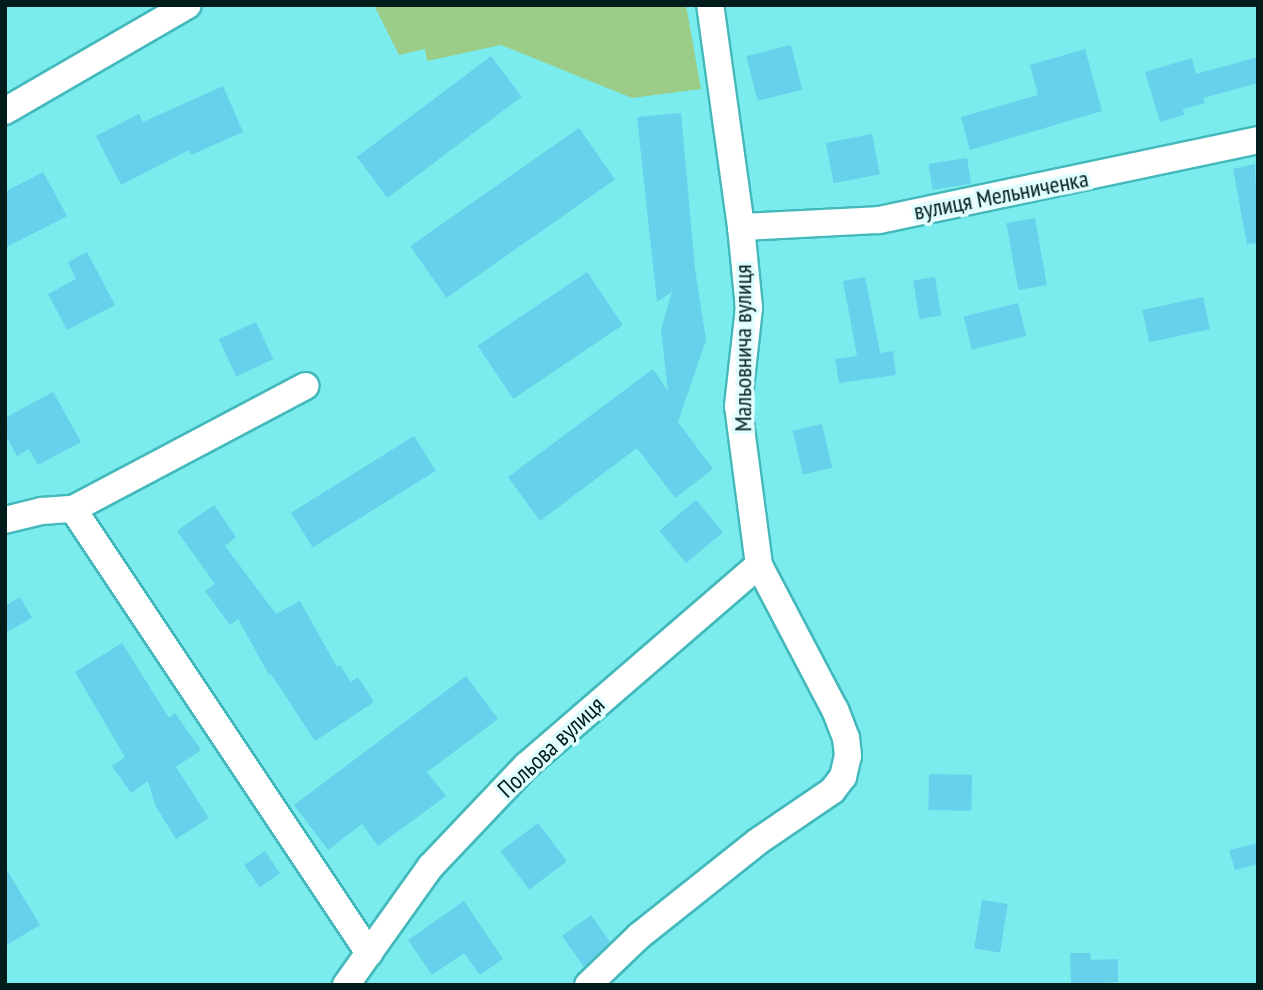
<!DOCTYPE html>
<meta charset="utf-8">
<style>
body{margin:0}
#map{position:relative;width:1263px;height:990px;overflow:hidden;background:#7aecee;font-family:"PT Sans Narrow",sans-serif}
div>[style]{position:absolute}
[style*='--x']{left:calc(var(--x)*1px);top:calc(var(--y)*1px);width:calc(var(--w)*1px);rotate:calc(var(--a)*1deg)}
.green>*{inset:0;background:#9ccd88}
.building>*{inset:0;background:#67d0eb;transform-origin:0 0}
.roads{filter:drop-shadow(2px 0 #43b9bc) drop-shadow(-2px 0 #43b9bc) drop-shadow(0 2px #43b9bc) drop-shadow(0 -2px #43b9bc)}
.minor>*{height:26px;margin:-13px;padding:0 13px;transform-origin:13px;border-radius:13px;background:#fff}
span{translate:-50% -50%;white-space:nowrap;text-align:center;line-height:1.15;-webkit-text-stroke:7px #e0feff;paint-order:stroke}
.street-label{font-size:24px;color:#021b1b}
.frame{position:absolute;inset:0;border:7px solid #021b1b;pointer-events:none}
</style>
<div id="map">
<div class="green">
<div style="clip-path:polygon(374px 5px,686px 5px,701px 89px,632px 98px,501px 45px,427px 61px,425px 49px,399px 55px)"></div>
</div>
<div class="building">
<div style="left:791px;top:45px;width:46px;height:46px;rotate:76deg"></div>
<div style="clip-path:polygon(1085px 49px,1102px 111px,970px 150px,961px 117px,1038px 95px,1030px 65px)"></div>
<div style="left:491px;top:56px;width:51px;height:168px;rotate:53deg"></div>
<div style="clip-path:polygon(1258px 57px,1258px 83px,1203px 98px,1205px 103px,1183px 109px,1184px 115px,1160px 122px,1145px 72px,1192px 58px,1196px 74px)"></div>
<div style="clip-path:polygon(223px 86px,243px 132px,191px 155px,189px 150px,121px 185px,96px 136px,139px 114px,143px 122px)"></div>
<div style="clip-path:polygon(681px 113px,695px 269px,706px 340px,678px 422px,713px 469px,675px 498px,637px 448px,540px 521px,508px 477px,653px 369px,668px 391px,661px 330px,672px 292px,657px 302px,637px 117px)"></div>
<div style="left:579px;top:128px;width:63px;height:206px;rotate:55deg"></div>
<div style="left:872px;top:134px;width:41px;height:47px;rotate:79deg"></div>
<div style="left:967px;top:158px;width:26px;height:39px;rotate:81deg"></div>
<div style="clip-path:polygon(1255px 164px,1258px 243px,1247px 244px,1233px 169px)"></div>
<div style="clip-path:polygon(43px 172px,67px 216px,5px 248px,5px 192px)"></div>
<div style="left:1035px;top:218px;width:68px;height:29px;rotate:80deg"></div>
<div style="clip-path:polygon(87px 252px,115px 305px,67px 330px,48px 294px,76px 279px,68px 262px)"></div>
<div style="left:587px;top:272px;width:64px;height:132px;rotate:56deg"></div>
<div style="clip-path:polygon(865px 277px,880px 353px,893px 351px,896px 375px,839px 383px,835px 359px,857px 356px,843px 281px)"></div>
<div style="left:935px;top:277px;width:39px;height:22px;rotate:81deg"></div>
<div style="left:1203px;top:297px;width:33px;height:62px;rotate:78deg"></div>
<div style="left:1018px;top:303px;width:34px;height:56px;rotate:76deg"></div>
<div style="left:256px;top:322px;width:41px;height:41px;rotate:65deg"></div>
<div style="clip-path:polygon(53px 392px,81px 442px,38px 465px,29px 449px,17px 456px,5px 434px,5px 418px)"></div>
<div style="left:822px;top:424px;width:45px;height:30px;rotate:77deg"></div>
<div style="left:414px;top:436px;width:41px;height:145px;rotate:58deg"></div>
<div style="left:696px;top:500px;width:42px;height:48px;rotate:50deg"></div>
<div style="clip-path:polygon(214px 505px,236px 537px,225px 546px,276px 614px,300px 601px,337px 667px,340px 665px,351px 682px,358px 677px,374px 702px,315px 741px,271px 674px,269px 675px,238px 619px,230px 625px,205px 591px,215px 584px,177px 531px)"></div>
<div style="clip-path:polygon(20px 597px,32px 618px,5px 633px,5px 606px)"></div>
<div style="clip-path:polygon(122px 643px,169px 718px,175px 713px,201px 750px,176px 767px,209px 818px,176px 839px,155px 805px,148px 781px,131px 793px,112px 766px,125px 757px,75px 672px)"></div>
<div style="clip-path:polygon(466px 676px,498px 719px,427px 772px,446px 796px,378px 846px,362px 824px,328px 850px,294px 805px)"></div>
<div style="left:929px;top:774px;width:43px;height:36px;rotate:1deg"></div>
<div style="left:538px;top:823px;width:48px;height:47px;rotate:53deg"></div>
<div style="clip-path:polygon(1258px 843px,1258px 864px,1235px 870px,1229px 850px)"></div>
<div style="left:265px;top:851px;width:27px;height:25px;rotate:56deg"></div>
<div style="clip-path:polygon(5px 867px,40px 925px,5px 946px)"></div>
<div style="left:982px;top:900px;width:26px;height:49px;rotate:9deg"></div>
<div style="clip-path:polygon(464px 901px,503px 959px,480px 975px,464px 953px,432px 975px,408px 940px)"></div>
<div style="clip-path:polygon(591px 915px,610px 942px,584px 967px,562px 936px)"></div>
<div style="clip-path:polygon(1070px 953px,1090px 953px,1091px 960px,1118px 959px,1118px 982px,1071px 985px)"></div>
</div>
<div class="roads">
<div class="minor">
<div style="--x:5;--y:111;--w:211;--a:-30.1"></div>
<div style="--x:741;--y:227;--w:138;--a:-2.9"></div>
<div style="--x:879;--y:220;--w:387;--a:-11.9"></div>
<div style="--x:73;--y:509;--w:534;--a:56.31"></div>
<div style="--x:5;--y:520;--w:38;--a:-14"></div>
<div style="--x:42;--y:511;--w:31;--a:-4"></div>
<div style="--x:73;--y:509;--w:263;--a:-27.9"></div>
<div style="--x:346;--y:985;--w:146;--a:-54.5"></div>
<div style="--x:431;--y:866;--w:139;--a:-46.5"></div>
<div style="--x:527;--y:765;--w:306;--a:-40.8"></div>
<div style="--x:588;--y:985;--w:71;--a:-43.9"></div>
<div style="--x:639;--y:936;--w:151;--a:-38.5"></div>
<div style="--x:757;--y:842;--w:91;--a:-34.2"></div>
<div style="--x:832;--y:791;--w:18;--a:-52"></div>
<div style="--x:843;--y:777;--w:22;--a:-77"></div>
<div style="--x:848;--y:756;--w:18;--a:-96"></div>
<div style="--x:846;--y:738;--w:30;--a:-111"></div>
<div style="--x:835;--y:710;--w:164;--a:-117.7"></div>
<div style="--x:759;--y:565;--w:160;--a:-97.5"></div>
<div style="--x:738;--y:406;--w:99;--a:-83.6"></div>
<div style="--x:749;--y:308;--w:81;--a:-95.6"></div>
<div style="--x:741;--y:227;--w:224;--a:-97.9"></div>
</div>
</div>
<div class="street-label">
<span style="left:1001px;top:195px;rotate:-11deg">вулиця Мельниченка</span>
<span style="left:743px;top:348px;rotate:-90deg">Мальовнича вулиця</span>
<span style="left:551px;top:747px;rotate:-43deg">Польова вулиця</span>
</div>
<div class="frame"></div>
</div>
